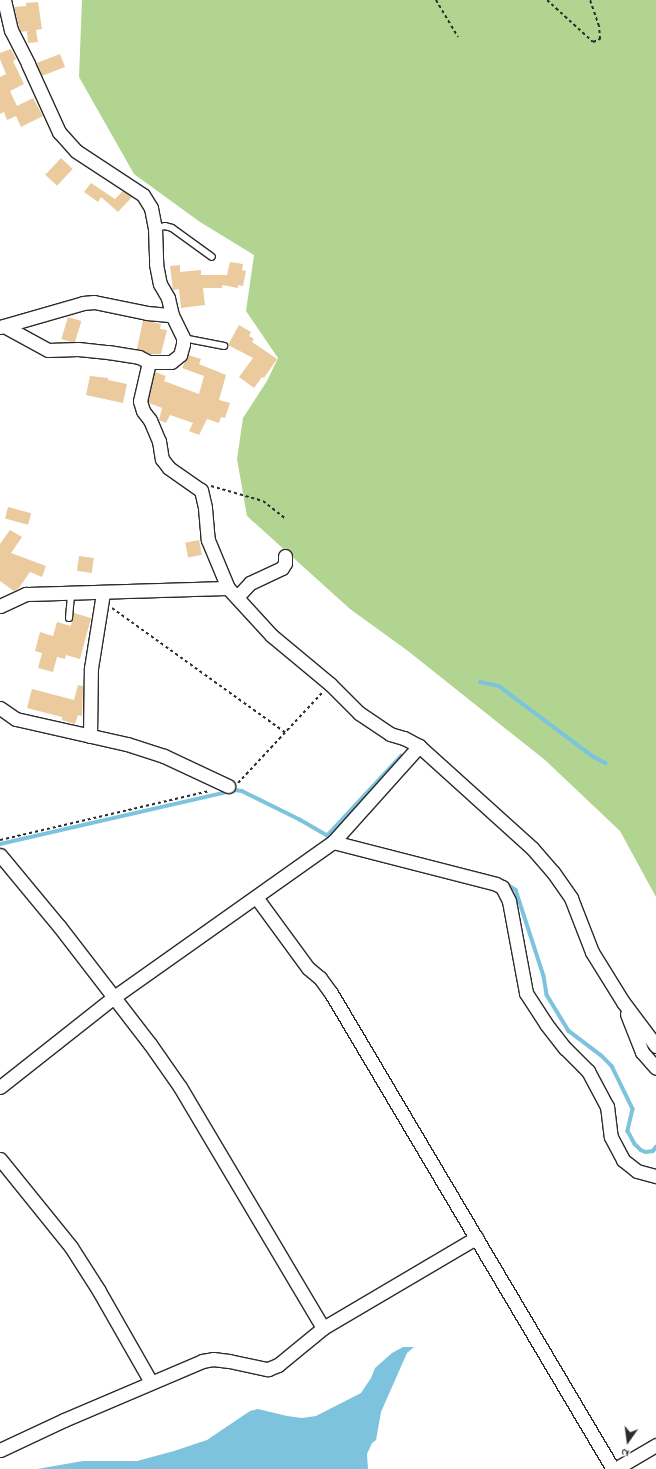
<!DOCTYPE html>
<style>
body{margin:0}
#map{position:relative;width:656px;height:1469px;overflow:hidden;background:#fff;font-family:"Indie Flower",sans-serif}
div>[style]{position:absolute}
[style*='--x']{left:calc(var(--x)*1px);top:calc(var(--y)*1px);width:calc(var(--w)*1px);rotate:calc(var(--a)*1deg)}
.green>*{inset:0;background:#b1d590}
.water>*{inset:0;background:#7dc3de}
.stream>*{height:3.5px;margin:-1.75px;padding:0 1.75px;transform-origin:1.75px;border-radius:1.75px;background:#7dc3de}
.building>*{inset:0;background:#ebca9d;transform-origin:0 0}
.path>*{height:2px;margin-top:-1px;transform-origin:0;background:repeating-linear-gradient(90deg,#2b2b2b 0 3px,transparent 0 6px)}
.roads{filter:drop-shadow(1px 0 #2b2b2b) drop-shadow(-1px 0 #2b2b2b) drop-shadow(0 1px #2b2b2b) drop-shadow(0 -1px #2b2b2b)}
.lane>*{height:6px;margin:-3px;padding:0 3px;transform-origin:3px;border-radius:3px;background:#fff}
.street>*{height:13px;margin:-6.5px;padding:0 6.5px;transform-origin:6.5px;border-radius:6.5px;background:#fff}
span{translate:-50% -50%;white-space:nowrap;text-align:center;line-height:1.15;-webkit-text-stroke:3px #fff;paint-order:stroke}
.north{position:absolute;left:608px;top:1421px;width:40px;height:40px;-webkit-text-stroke:3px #fff;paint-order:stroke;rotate:194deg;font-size:11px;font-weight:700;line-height:16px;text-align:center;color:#2b2b2b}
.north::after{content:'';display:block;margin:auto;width:14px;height:18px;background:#2b2b2b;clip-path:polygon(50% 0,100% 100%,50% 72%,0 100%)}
</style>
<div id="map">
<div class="green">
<div style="clip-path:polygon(82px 0,656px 0,656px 897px,620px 831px,545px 760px,408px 651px,350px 609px,247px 516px,237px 459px,243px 418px,267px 381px,278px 358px,246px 311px,254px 255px,200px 222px,134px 174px,79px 77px)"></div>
</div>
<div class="water">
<div style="clip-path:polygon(403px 1347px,414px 1347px,407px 1353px,381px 1412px,376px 1440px,372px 1443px,367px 1454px,368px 1469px,37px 1469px,83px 1461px,137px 1461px,174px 1451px,207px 1440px,250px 1411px,258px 1409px,287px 1416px,302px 1418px,316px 1416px,361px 1393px,371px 1378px,375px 1368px,392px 1353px)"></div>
</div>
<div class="stream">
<div style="--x:480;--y:682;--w:19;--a:12"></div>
<div style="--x:499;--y:686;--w:119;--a:36.8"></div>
<div style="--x:594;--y:757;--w:13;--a:27"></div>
<div style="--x:327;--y:836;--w:109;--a:-47.2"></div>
<div style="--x:0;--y:844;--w:241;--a:-12.9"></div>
<div style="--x:235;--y:790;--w:7;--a:8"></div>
<div style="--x:242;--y:791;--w:64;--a:26.2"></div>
<div style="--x:299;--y:819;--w:34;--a:30"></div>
<div style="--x:503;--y:881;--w:16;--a:35"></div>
<div style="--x:516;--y:890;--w:90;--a:72"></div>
<div style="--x:544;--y:976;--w:19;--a:81"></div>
<div style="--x:547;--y:995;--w:42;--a:58.6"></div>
<div style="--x:569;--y:1031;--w:40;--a:37"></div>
<div style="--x:601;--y:1055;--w:16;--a:45"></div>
<div style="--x:612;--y:1066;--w:48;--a:64"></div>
<div style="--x:633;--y:1109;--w:23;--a:103"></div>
<div style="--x:628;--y:1131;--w:15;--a:62"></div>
<div style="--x:635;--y:1144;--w:8;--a:45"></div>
<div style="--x:641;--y:1150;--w:5;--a:22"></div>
<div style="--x:646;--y:1152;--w:7;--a:-8"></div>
<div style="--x:653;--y:1151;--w:5;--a:-53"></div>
</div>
<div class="building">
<div style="clip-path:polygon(38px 2px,42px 29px,36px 30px,38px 42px,28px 43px,27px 31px,21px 32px,19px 27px,14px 7px,26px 6px,26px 3px)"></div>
<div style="clip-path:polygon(11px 49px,16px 59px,13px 61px,24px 84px,10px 91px,17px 106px,33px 98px,43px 116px,21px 127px,16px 116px,7px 120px,4px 112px,0 114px,0 77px,6px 74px,0 59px,0 53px)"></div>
<div style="left:60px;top:54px;width:14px;height:25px;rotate:69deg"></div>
<div style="left:61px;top:158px;width:16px;height:23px;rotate:43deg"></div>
<div style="clip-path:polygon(91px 183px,115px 199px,123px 191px,132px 197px,118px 212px,101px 197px,98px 202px,84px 192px)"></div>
<div style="clip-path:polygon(230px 262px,243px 264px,242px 270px,246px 271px,243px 286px,238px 285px,238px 288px,222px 285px,222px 288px,203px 288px,205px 305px,181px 308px,179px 289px,173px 290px,170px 266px,180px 265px,180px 272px,201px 270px,201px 275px,227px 275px)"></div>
<div style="left:68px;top:317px;width:14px;height:23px;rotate:17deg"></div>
<div style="clip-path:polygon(143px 320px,161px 324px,160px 329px,167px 330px,161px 354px,151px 354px,137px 349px)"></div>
<div style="clip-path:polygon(239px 325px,251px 332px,249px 336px,254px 339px,252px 342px,277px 359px,264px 378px,262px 377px,254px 388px,239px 377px,253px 358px,228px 345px)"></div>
<div style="clip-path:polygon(188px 355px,201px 359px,199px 364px,226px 375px,219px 400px,230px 403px,225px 418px,221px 417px,219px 423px,207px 419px,199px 435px,189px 431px,193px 423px,170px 415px,166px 423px,159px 420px,162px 408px,149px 403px,148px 401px,155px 372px,166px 376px,164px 381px,199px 394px,204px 376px,182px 368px)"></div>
<div style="clip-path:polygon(90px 376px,108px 378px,108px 380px,127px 384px,123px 403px,86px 395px)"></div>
<div style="left:8px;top:507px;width:24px;height:12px;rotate:15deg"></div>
<div style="clip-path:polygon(10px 530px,22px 537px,11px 553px,46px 566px,42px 577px,30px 572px,19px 588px,14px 591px,0 581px,0 544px)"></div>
<div style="left:199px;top:540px;width:15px;height:14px;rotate:79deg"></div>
<div style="left:79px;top:556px;width:15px;height:15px;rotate:8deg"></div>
<div style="clip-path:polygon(74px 613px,91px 618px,80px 659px,66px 655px,65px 659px,57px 657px,53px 672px,38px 668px,42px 653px,35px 651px,40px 632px,53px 636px,57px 622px,71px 626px)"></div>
<div style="clip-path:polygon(78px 685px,83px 686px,82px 716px,78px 715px,75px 724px,62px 720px,62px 717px,27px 708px,32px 689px,74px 700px)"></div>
</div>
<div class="path">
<div style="--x:436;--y:0;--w:43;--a:59.3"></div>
<div style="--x:547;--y:0;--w:62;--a:42.4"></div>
<div style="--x:593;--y:42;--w:8;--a:-23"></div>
<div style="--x:600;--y:39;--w:13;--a:-94"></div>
<div style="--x:599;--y:26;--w:28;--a:-109"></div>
<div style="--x:211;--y:486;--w:54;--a:16.1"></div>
<div style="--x:263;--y:501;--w:29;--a:38"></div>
<div style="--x:112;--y:608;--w:214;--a:35.7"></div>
<div style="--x:238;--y:783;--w:123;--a:-47"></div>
<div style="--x:0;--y:840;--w:215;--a:-13.2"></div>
</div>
<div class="roads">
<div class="lane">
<div style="--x:155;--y:228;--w:10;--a:-11"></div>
<div style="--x:165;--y:226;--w:7;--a:16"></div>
<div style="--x:172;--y:228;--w:49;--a:35.9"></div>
<div style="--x:183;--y:338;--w:42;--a:11"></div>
<div style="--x:69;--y:618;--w:25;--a:-85"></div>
</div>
<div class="street">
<div style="--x:4;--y:0;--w:31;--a:77"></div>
<div style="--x:11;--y:30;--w:38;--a:63"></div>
<div style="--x:28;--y:64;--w:75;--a:65.5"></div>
<div style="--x:59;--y:132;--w:25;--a:48"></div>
<div style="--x:76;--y:151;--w:80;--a:33.3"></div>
<div style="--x:143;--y:195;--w:15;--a:58"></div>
<div style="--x:151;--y:208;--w:20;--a:79"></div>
<div style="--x:155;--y:228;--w:36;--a:88"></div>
<div style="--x:156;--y:264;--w:20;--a:79"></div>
<div style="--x:160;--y:284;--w:16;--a:60"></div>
<div style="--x:168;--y:298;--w:17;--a:77"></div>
<div style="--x:172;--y:315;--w:25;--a:64"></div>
<div style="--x:183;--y:338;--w:6;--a:90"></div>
<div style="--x:183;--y:344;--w:11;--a:105"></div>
<div style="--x:180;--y:355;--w:11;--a:142"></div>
<div style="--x:171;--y:362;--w:22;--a:180"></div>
<div style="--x:149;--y:362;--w:40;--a:103"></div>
<div style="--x:140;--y:401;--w:10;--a:73"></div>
<div style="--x:143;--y:411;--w:11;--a:52"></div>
<div style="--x:150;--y:420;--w:23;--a:67"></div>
<div style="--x:159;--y:441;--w:18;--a:81"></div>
<div style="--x:162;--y:459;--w:11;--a:52"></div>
<div style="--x:169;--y:468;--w:39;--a:35"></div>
<div style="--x:201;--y:490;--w:18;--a:77"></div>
<div style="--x:205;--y:508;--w:32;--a:85"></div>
<div style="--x:208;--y:540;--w:52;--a:67.4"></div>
<div style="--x:228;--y:588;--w:64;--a:47.5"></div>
<div style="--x:271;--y:635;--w:77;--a:39.7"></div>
<div style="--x:330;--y:684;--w:41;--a:45"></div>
<div style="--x:359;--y:713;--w:37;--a:34"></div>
<div style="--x:390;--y:734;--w:15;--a:16"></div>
<div style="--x:404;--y:738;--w:17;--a:28"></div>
<div style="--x:419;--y:746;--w:152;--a:42.1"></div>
<div style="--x:532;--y:848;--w:32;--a:49"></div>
<div style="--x:553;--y:872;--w:32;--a:55"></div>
<div style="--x:571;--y:898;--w:58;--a:68.7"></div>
<div style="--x:592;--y:952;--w:59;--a:58.2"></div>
<div style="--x:623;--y:1002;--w:55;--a:53.1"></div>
<div style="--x:4;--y:326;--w:50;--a:28.6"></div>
<div style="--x:48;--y:350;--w:30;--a:-2"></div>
<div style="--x:78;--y:349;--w:30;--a:6"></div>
<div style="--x:108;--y:352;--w:31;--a:9"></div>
<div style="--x:139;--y:357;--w:11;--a:27"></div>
<div style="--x:0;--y:327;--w:86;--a:-16.1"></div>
<div style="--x:83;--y:303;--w:11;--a:-5"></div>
<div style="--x:94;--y:302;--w:54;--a:11.7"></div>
<div style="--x:147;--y:313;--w:25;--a:5"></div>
<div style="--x:237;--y:597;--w:19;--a:-47"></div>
<div style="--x:250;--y:583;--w:35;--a:-25"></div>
<div style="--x:282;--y:568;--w:6;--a:-59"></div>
<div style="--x:285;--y:563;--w:7;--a:-90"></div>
<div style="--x:0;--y:606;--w:29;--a:-25"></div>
<div style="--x:26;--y:594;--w:202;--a:-1.7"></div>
<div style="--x:0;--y:708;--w:19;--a:35"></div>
<div style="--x:16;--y:719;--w:114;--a:12.7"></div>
<div style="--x:127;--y:744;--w:39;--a:18"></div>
<div style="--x:164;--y:756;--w:71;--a:25.1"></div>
<div style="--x:90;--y:736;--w:68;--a:-89.2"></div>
<div style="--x:91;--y:668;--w:76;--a:-80.9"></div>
<div style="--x:333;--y:842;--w:168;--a:14.4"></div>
<div style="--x:496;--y:884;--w:7;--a:27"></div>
<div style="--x:502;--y:887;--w:16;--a:63"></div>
<div style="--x:509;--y:901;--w:94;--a:79.5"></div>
<div style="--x:526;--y:993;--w:37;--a:57"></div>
<div style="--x:546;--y:1024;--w:31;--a:52"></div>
<div style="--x:565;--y:1048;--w:33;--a:45"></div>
<div style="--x:588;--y:1071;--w:40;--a:62"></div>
<div style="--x:607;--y:1106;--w:31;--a:83"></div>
<div style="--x:611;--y:1137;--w:26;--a:62"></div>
<div style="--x:623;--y:1160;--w:18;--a:38"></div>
<div style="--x:637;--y:1171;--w:20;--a:15"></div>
<div style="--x:0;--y:855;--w:92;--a:50.3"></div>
<div style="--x:59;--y:926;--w:149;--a:52.4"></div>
<div style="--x:150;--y:1044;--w:52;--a:55.1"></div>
<div style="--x:180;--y:1087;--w:280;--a:59.3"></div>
<div style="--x:256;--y:897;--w:88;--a:53.8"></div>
<div style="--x:308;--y:968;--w:16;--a:40"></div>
<div style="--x:320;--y:978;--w:19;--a:54"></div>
<div style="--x:331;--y:993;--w:553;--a:59.36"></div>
<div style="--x:627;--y:1014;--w:41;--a:68.5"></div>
<div style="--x:642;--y:1052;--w:21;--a:49"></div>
<div style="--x:0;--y:1087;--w:145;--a:-38.3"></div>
<div style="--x:114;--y:997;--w:268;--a:-35.3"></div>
<div style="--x:333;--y:842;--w:129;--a:-48.1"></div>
<div style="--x:0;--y:1159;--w:113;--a:51.1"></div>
<div style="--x:71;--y:1247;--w:52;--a:57.5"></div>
<div style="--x:99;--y:1291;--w:105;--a:60.3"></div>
<div style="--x:0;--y:1450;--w:71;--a:-25.1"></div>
<div style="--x:64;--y:1420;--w:150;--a:-23.1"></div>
<div style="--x:202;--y:1361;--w:11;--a:-10"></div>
<div style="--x:213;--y:1359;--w:16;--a:7"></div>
<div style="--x:229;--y:1361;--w:40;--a:12"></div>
<div style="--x:268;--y:1369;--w:11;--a:-22"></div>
<div style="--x:278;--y:1365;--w:58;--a:-39.4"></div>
<div style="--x:323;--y:1328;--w:178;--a:-30.5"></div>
<div style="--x:615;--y:1469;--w:48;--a:-30.3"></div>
</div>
</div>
<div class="north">N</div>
</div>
